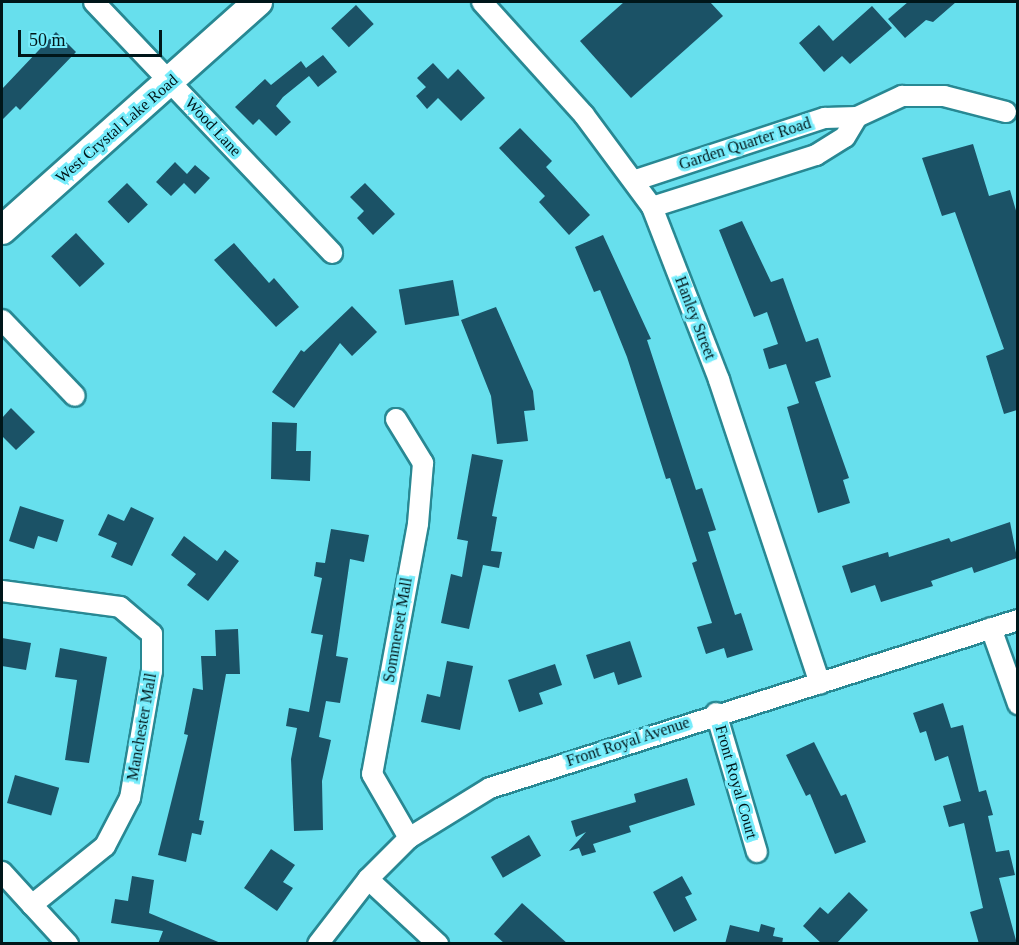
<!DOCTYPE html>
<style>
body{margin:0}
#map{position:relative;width:1019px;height:945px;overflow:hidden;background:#67dfed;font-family:Georgia,serif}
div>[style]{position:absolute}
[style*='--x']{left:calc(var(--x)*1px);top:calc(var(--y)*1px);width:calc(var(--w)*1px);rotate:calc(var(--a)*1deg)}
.building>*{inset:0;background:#1b5266;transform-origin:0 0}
.roads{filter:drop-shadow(2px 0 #288893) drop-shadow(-2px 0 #288893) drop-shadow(0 2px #288893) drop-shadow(0 -2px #288893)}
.street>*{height:20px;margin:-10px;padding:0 10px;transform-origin:10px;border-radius:10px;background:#fff}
.secondary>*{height:28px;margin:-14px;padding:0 14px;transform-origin:14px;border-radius:14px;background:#fff}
span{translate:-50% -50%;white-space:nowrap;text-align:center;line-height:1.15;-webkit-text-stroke:6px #76ecfb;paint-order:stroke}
.street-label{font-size:16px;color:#001619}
.frame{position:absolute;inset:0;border:3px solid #001619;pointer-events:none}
.scale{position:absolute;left:18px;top:30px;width:144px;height:27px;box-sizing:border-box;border:3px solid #001619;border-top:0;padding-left:8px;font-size:18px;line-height:21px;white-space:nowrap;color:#001619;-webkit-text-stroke:4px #76ecfb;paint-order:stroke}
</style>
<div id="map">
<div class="building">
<div style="clip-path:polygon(624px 2px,710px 2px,723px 16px,631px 98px,580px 41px)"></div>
<div style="clip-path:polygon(908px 2px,956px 2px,933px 22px,926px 20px,905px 38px,888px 19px)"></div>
<div style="left:356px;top:5px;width:26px;height:34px;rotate:47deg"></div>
<div style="clip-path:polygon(872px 6px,892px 28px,850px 64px,842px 56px,824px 72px,799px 43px,819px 25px,833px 41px)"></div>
<div style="clip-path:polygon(56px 32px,76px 52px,20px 110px,16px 106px,2px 120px,2px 89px)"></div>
<div style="clip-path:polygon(323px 55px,337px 72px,318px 87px,309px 76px,283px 97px,276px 106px,291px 122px,276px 136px,259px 119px,253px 125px,235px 107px,265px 79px,271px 85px,301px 61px,306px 68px)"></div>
<div style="clip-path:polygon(433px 63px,448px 79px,458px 69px,485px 98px,461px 121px,438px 98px,427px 109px,416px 96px,426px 87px,417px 78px)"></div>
<div style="clip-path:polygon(520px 128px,552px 161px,546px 167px,590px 215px,569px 235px,539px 202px,545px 196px,499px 148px)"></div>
<div style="clip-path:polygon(973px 144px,989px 196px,1010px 190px,1017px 214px,1017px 410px,1004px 414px,986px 356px,1004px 349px,955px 212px,942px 216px,922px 158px)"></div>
<div style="clip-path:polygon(175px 162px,187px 174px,195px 165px,210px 178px,195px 194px,184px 183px,171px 196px,156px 182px)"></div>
<div style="left:127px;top:183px;width:30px;height:27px;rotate:46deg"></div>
<div style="clip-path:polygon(365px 183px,395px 214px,373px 235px,357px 218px,364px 211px,350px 197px)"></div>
<div style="clip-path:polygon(742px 221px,771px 282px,783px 278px,806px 342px,818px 338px,831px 377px,815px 382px,849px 478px,843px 480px,850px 503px,818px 513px,787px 407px,799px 403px,786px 364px,769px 369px,763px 349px,778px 344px,767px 312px,754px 317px,719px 230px)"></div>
<div style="left:76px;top:233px;width:42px;height:34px;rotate:47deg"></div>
<div style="clip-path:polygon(603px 235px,651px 339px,647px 340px,696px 490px,702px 488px,716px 530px,708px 532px,735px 615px,741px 613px,753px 650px,727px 658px,724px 648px,706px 654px,697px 627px,712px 623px,692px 563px,697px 561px,670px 478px,666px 479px,627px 357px,600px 290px,594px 292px,575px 247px)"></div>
<div style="clip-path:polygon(234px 243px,269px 283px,274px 278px,299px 307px,276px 327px,214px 260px)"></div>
<div style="left:453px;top:280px;width:36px;height:55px;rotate:80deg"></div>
<div style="clip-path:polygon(352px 306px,377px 332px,352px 356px,340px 343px,294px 408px,272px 392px,301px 350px,304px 352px)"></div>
<div style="clip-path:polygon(496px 307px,533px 391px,535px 410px,524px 411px,528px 441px,497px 444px,491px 396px,461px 320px)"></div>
<div style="clip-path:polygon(11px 408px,35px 432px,16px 450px,2px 436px,2px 418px)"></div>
<div style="clip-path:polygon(272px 422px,297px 423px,296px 451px,311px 451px,310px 481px,271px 479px)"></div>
<div style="clip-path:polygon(472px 454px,503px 460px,492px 516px,497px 517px,491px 551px,502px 552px,499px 568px,483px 565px,469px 629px,441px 623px,451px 574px,462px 577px,468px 541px,457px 539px)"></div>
<div style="clip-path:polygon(20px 506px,64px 520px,57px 542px,38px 536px,34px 549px,9px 541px)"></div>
<div style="clip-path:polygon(131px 507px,154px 518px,132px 566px,111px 557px,117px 543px,98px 535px,108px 514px,124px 521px)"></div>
<div style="clip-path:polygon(1010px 522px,1017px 558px,974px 573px,972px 567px,931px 581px,933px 586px,881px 602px,875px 585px,851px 593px,842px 566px,888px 552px,889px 557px,949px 538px,951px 542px)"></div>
<div style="clip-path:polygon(331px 529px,369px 535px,364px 562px,350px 559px,336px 656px,348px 658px,340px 703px,326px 701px,319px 737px,331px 740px,322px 781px,323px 830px,294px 831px,291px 759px,297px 728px,286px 726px,289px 708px,309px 712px,323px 635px,311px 633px,322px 578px,314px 576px,316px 562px,325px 563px)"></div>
<div style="clip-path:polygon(184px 536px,217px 561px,225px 550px,239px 561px,208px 601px,187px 585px,196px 574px,171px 555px)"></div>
<div style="clip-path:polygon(238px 629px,240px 674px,226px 674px,199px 820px,204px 821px,201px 835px,192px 833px,186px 862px,158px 855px,188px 735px,184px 734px,193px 688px,203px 690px,201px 656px,216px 656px,215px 630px)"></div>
<div style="clip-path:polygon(2px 638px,31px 643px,26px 670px,2px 666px)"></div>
<div style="clip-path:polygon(630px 641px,642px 677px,618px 685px,614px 672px,594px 679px,586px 655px)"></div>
<div style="clip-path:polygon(60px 648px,107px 657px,89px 763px,65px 760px,77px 680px,55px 677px)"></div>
<div style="clip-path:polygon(447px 661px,473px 666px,460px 730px,421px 722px,427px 694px,440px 697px)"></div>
<div style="clip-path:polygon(555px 664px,562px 685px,539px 693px,543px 704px,519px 712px,508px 680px)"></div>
<div style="clip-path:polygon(943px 703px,951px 728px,963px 725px,979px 792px,986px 790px,993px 815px,988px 816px,996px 852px,1009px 850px,1015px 875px,999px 878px,1017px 944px,979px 944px,970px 912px,983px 908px,964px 823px,949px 827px,943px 806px,961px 801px,948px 756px,935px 761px,926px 731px,920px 733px,913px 713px)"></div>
<div style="clip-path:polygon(814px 742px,841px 796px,846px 794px,866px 842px,835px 854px,810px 794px,806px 796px,786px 755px)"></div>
<div style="left:15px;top:775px;width:46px;height:29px;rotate:16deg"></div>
<div style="clip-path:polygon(687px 778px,695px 805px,629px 826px,631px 832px,593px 844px,596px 852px,582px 856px,579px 848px,569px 851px,586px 832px,576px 837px,571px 821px,636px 802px,634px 794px)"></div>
<div style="left:529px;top:835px;width:24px;height:44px;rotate:60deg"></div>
<div style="clip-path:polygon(271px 849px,295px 865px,283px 882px,293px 888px,277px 911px,244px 888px)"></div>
<div style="clip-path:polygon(132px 876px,154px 880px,149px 913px,223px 944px,158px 944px,163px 931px,111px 923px,115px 899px,128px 901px)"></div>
<div style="clip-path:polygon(682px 876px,692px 894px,685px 897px,697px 920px,674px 932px,653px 892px)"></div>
<div style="clip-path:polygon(849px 892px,868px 910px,836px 944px,822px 944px,803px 926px,820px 907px,828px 914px)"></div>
<div style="clip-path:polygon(522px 903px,568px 944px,505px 944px,494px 934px)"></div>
<div style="clip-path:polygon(761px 924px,775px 928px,773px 936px,783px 938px,782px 944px,725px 944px,730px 925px,759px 932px)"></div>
</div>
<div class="roads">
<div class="street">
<div style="--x:94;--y:2;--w:346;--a:46.5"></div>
<div style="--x:482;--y:2;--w:152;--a:47.9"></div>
<div style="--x:584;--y:115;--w:114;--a:53.5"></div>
<div style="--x:652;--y:207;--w:186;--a:68.8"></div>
<div style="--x:719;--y:380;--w:320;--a:71.6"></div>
<div style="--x:636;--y:180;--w:199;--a:-18.2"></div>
<div style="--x:825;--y:118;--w:32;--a:-2"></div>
<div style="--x:857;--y:117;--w:50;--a:-25"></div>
<div style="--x:902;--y:96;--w:42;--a:0"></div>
<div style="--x:944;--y:96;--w:64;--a:14.5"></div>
<div style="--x:652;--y:207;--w:172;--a:-17.6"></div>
<div style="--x:816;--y:155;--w:34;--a:-32"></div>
<div style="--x:845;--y:137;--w:23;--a:-59"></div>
<div style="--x:2;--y:320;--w:105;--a:46.2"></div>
<div style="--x:396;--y:419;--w:52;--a:58.5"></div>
<div style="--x:423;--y:463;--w:61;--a:94.7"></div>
<div style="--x:418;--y:524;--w:254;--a:100.4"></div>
<div style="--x:372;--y:774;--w:74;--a:60"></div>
<div style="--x:2;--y:591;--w:119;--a:7.7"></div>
<div style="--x:120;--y:607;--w:42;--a:40.2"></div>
<div style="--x:152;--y:634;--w:37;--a:90"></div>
<div style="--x:152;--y:671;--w:129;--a:99.8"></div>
<div style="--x:130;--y:798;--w:54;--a:117.5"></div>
<div style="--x:105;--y:846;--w:94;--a:141.1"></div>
<div style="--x:32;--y:905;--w:45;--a:-132.3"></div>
<div style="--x:991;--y:628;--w:81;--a:70.4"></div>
<div style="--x:716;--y:713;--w:145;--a:73.6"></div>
<div style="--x:368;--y:879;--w:96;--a:42.9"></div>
<div style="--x:32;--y:905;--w:53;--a:47.3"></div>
<div style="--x:318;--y:944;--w:82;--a:-52.4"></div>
<div style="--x:368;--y:879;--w:58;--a:-45"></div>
<div style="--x:409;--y:838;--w:95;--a:-31.7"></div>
<div style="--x:490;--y:788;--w:554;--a:-17.65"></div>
</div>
<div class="secondary">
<div style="--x:2;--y:230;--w:343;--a:-41.7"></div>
</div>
</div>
<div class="street-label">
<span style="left:213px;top:127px;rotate:47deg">Wood Lane</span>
<span style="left:117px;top:129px;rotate:-41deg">West Crystal Lake Road</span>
<span style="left:745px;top:144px;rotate:-18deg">Garden Quarter Road</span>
<span style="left:695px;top:318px;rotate:69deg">Hanley Street</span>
<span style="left:398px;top:630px;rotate:-80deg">Sommerset Mall</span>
<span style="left:142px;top:727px;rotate:-80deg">Manchester Mall</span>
<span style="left:628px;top:742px;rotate:-18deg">Front Royal Avenue</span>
<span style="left:736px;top:782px;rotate:74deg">Front Royal Court</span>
</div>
<div class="frame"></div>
<div class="scale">50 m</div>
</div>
